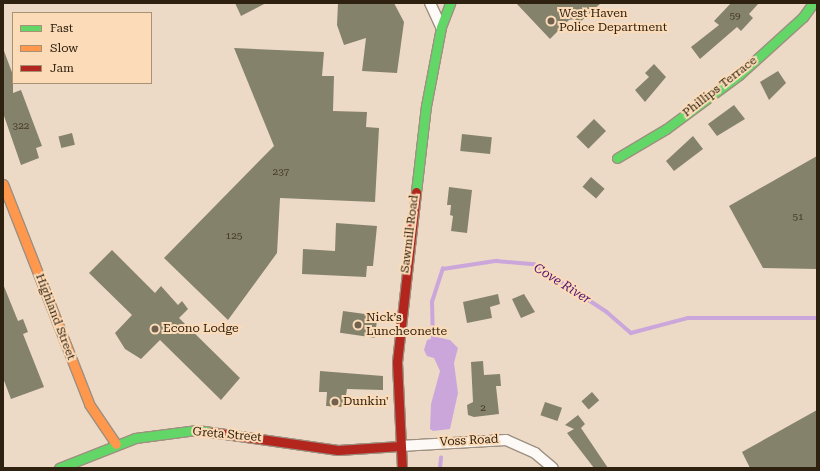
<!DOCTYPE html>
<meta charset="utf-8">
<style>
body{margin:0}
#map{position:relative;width:820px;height:471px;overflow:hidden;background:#ecdac7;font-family:"Roboto Serif",serif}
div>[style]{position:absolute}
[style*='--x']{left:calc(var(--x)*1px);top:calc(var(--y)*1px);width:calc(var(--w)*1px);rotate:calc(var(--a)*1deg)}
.water>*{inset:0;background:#cba6db}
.stream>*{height:3.5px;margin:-1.75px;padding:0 1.75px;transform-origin:1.75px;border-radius:1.75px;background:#cba6db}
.building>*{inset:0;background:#85826c;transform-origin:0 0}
.roads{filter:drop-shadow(1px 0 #9e9080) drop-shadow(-1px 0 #9e9080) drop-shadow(0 1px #9e9080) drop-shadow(0 -1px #9e9080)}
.street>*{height:10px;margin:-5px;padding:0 5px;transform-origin:5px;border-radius:5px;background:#fcf9f7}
.fast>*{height:9px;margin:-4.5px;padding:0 4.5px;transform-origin:4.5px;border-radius:4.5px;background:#63d668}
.slow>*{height:9px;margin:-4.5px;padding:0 4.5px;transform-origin:4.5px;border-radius:4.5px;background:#ff974d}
.jam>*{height:9px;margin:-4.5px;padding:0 4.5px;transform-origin:4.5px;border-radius:4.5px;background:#b3261e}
.dots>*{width:11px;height:11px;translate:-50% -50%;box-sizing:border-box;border:2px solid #fbdbb8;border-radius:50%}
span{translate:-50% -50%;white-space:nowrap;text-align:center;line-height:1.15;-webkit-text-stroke:4px #fbdbb8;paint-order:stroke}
.number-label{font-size:10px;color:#443927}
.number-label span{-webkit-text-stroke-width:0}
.poi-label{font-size:12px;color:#2f2110}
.left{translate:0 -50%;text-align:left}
.street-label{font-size:12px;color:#2f2110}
.water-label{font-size:13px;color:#501174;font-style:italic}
.frame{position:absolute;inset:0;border:4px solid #2f2110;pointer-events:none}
.legend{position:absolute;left:12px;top:12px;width:140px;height:72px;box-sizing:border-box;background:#fbdbb8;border:1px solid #a99175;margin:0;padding:5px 7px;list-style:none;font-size:12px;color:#2f2110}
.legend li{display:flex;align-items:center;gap:8px;height:20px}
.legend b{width:20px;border:1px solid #a99175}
</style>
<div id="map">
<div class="water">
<div style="clip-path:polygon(436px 337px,450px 340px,458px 348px,454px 363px,458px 393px,450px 429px,433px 431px,430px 429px,431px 404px,440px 371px,434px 358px,427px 356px,424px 350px,427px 340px)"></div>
</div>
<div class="stream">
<div style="--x:433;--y:342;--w:40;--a:-91.4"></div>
<div style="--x:432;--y:302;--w:35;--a:-72"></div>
<div style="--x:443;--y:269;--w:54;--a:-8.6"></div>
<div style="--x:496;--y:261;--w:38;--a:5"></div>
<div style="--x:534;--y:264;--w:87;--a:33.3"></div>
<div style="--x:607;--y:312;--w:32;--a:41"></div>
<div style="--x:631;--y:333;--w:59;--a:-14.7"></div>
<div style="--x:688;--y:318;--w:129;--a:0"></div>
<div style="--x:440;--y:468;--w:10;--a:-84"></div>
</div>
<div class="building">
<div style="clip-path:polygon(235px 3px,266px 3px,241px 16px)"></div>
<div style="clip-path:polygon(338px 3px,394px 3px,404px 22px,397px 73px,362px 71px,366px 38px,344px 45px,337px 25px)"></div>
<div style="clip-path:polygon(516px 3px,601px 3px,579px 23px,575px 19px,569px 20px,550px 39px)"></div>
<div style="clip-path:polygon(731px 3px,759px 3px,749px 14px,753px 18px,741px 31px,737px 27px,700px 59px,691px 47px,719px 25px,714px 21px)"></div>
<div style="clip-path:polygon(234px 48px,324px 52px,322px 76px,334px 76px,333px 111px,367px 112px,366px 127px,379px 128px,375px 202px,280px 198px,277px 253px,228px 320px,164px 258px,274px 146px)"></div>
<div style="clip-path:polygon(4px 51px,13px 75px,13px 93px,21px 90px,42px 146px,36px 148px,39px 158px,21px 165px,3px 113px)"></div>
<div style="clip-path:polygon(654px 64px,666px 77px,645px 102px,635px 90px,649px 77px,645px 73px)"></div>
<div style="clip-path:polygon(778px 71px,786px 83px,769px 100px,760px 82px)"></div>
<div style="clip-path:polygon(734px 105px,745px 119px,717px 136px,708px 124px)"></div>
<div style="left:594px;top:119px;width:17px;height:25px;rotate:45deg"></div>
<div style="left:72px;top:133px;width:12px;height:14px;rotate:76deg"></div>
<div style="left:462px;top:134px;width:30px;height:17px;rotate:6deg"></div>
<div style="clip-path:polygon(693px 136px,703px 149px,674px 171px,666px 161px)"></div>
<div style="clip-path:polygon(817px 156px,817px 269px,763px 268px,729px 206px)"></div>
<div style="left:591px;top:177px;width:18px;height:13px;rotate:41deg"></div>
<div style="clip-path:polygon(449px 187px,472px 190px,467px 233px,451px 231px,453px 216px,450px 215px,451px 205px,447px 205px)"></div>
<div style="clip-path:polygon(336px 223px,377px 226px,373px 266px,367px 266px,366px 277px,302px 274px,303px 249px,335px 251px)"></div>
<div style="clip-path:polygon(112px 250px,155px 293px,161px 286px,178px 305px,182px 301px,188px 309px,179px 318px,240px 378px,221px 400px,160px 340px,141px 359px,125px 349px,115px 333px,132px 315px,89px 273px)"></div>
<div style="clip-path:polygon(3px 284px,18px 321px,23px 319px,28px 332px,23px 334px,44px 387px,11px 399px,3px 378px)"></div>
<div style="clip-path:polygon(498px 294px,500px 304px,490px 307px,492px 318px,467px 323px,463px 302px)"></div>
<div style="clip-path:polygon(524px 294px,535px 312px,521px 318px,512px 299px)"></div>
<div style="left:343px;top:311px;width:35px;height:22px;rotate:8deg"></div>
<div style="clip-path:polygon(483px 361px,484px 375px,500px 374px,501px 386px,496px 386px,499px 414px,474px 417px,468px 415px,467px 405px,473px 402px,471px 362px)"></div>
<div style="clip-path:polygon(320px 371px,383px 376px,383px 390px,347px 389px,344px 407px,326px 406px,327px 392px,319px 392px)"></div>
<div style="left:592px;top:392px;width:11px;height:14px;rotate:49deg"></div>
<div style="left:545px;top:402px;width:18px;height:14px;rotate:19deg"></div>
<div style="clip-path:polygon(817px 410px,817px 468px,750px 468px,742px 452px)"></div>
<div style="clip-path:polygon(578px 415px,585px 424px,581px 428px,608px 468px,594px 468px,567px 433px,574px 429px,565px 425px)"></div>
</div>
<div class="roads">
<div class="street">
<div style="--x:430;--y:3;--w:26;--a:65"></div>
<div style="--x:400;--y:446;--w:106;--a:-3.2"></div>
<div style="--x:506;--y:440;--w:32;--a:24"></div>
<div style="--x:535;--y:453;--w:23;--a:40"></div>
</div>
<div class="fast">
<div style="--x:617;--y:158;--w:57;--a:-30.6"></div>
<div style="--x:666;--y:129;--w:91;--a:-36.5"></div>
<div style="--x:739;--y:75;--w:86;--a:-42.2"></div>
<div style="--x:803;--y:17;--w:17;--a:-54"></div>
<div style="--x:416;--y:192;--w:87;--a:-83.4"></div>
<div style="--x:426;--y:106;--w:80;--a:-79.2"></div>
<div style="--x:441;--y:27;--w:26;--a:-69"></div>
<div style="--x:59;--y:468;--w:82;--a:-21.5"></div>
<div style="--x:135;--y:438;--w:63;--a:-7.4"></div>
<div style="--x:197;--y:430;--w:14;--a:8"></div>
</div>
<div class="slow">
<div style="--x:3;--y:184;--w:236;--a:68.6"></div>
<div style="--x:89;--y:404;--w:48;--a:56"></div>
</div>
<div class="jam">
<div style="--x:211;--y:432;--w:128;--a:8.1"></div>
<div style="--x:338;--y:450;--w:62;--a:-3.7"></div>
<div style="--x:402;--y:468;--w:106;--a:-92.7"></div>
<div style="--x:397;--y:362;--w:171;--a:-83.6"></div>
</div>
</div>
<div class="dots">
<div style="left:551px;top:21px;background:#716250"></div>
<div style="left:358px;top:325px;background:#716250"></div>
<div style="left:155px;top:329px;background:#716250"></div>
<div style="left:335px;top:402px;background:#716250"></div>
</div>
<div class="number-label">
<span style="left:735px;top:16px">59</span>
<span style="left:21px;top:126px">322</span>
<span style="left:281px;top:172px">237</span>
<span style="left:798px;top:217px">51</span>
<span style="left:234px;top:236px">125</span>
<span style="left:483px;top:408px">2</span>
</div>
<div class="poi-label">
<span class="left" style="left:559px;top:21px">West Haven<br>Police Department</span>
<span class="left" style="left:366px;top:325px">Nick’s<br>Luncheonette</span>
<span class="left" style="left:163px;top:329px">Econo Lodge</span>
<span class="left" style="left:343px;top:402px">Dunkin'</span>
</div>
<div class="street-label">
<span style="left:720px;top:87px;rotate:-38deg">Phillips Terrace</span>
<span style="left:410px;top:234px;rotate:-83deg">Sawmill Road</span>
<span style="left:55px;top:317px;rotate:69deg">Highland Street</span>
<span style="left:227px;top:435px;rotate:5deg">Greta Street</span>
<span style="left:469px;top:441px;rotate:-3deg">Voss Road</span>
</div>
<div class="water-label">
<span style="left:562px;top:284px;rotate:32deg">Cove River</span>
</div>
<div class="frame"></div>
<ul class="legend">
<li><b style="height:5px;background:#63d668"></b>Fast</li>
<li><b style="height:5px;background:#ff974d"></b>Slow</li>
<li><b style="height:5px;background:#b3261e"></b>Jam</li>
</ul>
</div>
